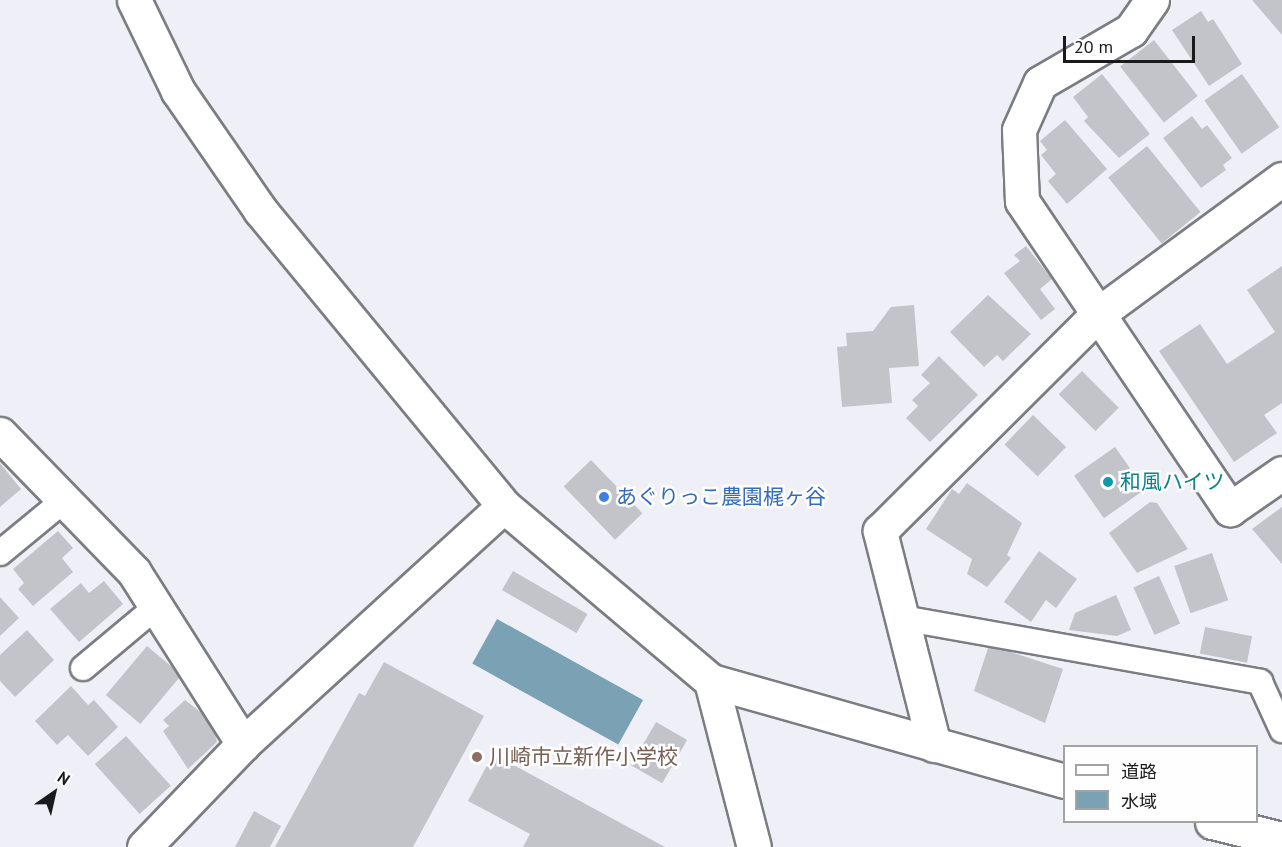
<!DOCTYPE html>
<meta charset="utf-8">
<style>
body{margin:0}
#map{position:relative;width:1282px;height:847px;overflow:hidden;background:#eff0f7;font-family:"PT Sans","Noto Sans JP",sans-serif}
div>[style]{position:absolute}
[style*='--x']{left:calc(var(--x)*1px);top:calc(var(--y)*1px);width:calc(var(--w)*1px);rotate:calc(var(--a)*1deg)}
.water>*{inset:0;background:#7aa2b4;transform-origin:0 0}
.building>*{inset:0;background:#c2c4ca;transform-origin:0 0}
.roads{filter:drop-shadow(2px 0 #7b7d82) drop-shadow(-2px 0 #7b7d82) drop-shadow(0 2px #7b7d82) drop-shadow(0 -2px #7b7d82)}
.service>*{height:24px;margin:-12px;padding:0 12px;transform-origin:12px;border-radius:12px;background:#fff}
.minor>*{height:33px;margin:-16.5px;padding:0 16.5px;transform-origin:16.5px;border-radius:16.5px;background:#fff}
.dots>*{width:16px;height:16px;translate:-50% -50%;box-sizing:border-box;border:3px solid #fefefe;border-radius:50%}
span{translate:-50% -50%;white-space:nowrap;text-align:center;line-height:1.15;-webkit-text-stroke:5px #fefefe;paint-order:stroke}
.culture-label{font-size:21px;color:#0d838f}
.left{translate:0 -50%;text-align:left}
.shop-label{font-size:21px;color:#366cbe}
.education-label{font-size:21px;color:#785e54}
.legend{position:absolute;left:1063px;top:745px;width:195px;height:78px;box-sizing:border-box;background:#fefefe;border:2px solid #a3a3a4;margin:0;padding:8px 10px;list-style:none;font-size:18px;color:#1a1a1d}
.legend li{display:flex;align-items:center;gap:12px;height:30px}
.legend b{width:30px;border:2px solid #a3a3a4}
.north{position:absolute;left:24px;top:763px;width:60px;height:60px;-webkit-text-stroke:4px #fefefe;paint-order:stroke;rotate:34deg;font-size:16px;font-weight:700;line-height:24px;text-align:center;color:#1a1a1d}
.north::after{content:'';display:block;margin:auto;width:21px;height:27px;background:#1a1a1d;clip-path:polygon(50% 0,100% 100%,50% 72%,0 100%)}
.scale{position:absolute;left:1063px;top:36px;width:132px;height:27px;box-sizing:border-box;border:3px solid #1a1a1d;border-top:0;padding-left:8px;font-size:18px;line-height:21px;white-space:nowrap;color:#1a1a1d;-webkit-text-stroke:4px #fefefe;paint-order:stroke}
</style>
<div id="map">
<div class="water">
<div style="left:497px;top:619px;width:167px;height:51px;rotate:29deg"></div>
</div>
<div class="building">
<div style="clip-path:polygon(1252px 0,1282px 0,1282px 35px)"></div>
<div style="clip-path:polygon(1201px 11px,1208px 22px,1213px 19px,1242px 64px,1209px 86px,1172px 30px)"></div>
<div style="left:1154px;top:40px;width:71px;height:43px;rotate:52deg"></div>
<div style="clip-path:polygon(1102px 74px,1150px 134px,1119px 158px,1084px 121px,1088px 117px,1073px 97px)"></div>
<div style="left:1242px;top:74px;width:65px;height:46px;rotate:55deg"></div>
<div style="clip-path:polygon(1192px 116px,1202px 129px,1207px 125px,1232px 158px,1223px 165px,1226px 170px,1201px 188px,1163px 138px)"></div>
<div style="clip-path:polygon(1065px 120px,1107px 169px,1067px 204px,1048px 181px,1056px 174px,1041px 155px,1047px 150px,1040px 141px)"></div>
<div style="left:1147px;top:146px;width:85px;height:50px;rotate:51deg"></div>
<div style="clip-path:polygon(1026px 246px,1052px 279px,1040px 289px,1055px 309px,1041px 320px,1004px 273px,1020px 261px,1014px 255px)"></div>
<div style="clip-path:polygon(1282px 266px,1282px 403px,1264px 415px,1277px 433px,1234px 462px,1159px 351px,1200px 324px,1227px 364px,1275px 332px,1247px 290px)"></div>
<div style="clip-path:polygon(988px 295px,1031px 334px,1003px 361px,997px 355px,984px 367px,950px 332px)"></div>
<div style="clip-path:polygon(914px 305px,919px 366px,889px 368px,892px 403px,842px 407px,837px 347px,847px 346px,846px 333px,873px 331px,891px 307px)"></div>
<div style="clip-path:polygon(939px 356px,978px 395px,930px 442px,906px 418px,918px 406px,912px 400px,930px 383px,921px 375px)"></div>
<div style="left:1082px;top:371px;width:52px;height:33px;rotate:45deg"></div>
<div style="left:1033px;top:415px;width:46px;height:41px;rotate:44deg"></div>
<div style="left:1115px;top:447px;width:52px;height:50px;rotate:55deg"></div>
<div style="left:591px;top:460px;width:74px;height:38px;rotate:46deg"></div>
<div style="clip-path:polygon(0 463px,21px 489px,0 507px)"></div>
<div style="clip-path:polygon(967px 483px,1022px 523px,1007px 555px,1011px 558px,987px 587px,967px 574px,972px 559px,926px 529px,952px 489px,959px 494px)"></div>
<div style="clip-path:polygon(1150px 502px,1157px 503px,1188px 549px,1137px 573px,1109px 533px)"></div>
<div style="clip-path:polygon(1282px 507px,1282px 564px,1252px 529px)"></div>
<div style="clip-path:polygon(58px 531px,73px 548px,62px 558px,73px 572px,33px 606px,18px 589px,24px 583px,13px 569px)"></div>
<div style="clip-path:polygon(1039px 551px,1077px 579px,1056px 608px,1046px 600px,1031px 622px,1004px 602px)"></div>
<div style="left:1212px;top:553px;width:50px;height:40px;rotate:71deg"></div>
<div style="left:513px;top:571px;width:86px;height:22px;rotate:30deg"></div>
<div style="left:1159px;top:576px;width:52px;height:28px;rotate:66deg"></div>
<div style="clip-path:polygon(104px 581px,123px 604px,79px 642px,50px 609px,81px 583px,89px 593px)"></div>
<div style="clip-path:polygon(1116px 595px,1131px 630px,1117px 636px,1069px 630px,1075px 613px)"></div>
<div style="clip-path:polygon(0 597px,19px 618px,0 636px)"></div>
<div style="left:1205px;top:627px;width:48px;height:27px;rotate:11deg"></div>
<div style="clip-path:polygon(27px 630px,54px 660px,15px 697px,0 681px,0 655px)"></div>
<div style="clip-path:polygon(989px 645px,1063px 669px,1045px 723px,974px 691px)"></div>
<div style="left:147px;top:646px;width:45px;height:64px;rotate:40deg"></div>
<div style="clip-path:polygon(384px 662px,484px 716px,413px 847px,275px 847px,359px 693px,365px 696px)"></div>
<div style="clip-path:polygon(71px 686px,88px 705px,94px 700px,118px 727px,88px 756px,68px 735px,57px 745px,35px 721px)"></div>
<div style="clip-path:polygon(185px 700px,212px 721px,217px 742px,188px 769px,163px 731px,169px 726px,163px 720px)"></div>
<div style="left:656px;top:722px;width:36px;height:50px;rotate:30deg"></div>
<div style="left:126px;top:736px;width:67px;height:42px;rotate:48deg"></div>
<div style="clip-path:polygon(493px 754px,665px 847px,523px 847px,530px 834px,468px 801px)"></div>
<div style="clip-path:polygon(254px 811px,281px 826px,270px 847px,235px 847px)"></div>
</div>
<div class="roads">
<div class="service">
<div style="--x:0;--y:553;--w:82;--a:-39.5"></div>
<div style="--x:902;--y:618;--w:364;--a:10.1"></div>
<div style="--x:1260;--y:682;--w:53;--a:65.4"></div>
<div style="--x:83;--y:668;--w:95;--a:-39.9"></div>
</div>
<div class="minor">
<div style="--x:134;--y:0;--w:101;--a:64.2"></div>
<div style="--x:178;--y:91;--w:145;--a:55.4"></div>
<div style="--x:260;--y:210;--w:384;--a:50.5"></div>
<div style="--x:504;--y:506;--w:271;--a:40.2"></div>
<div style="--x:711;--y:681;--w:367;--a:15.8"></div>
<div style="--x:1152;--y:0;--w:37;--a:125"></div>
<div style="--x:1131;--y:30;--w:105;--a:149.8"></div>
<div style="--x:1040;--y:83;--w:51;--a:114.1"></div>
<div style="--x:1019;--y:130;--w:71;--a:87.6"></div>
<div style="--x:1022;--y:201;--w:372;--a:56"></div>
<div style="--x:1230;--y:509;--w:63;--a:-34.7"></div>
<div style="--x:0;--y:434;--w:192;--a:45.8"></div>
<div style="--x:134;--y:572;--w:204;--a:57.6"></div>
<div style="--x:711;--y:681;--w:171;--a:75.5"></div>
<div style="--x:934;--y:745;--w:221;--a:-104.2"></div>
<div style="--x:880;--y:531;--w:308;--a:-44.9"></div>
<div style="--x:1098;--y:314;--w:228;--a:-36.3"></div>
<div style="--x:1212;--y:822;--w:72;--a:13.7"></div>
<div style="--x:144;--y:847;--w:143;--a:-46.1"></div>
<div style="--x:243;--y:744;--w:353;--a:-42.4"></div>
</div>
</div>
<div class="dots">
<div style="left:1108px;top:482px;background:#0f9aa8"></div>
<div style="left:604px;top:497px;background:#3f7fe0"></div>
<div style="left:477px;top:757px;background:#8d6e63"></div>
</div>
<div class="culture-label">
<span class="left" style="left:1120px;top:482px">和風ハイツ</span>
</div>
<div class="shop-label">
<span class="left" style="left:616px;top:497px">あぐりっこ農園梶ヶ谷</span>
</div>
<div class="education-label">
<span class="left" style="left:489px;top:757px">川崎市立新作小学校</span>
</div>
<ul class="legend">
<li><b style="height:8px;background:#fff"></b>道路</li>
<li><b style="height:16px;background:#7aa2b4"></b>水域</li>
</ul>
<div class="north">N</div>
<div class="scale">20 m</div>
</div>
